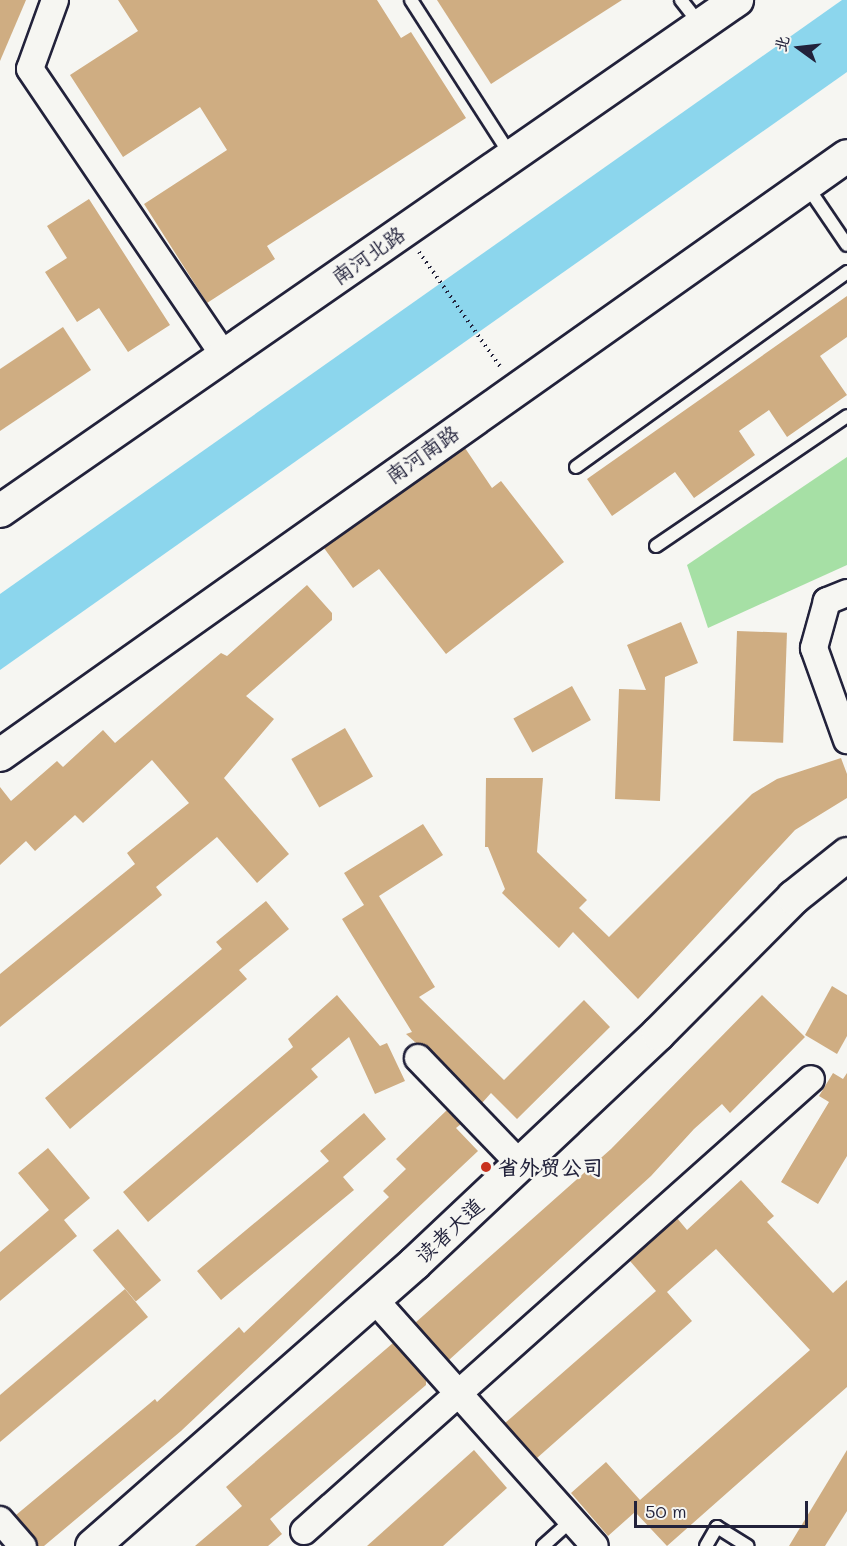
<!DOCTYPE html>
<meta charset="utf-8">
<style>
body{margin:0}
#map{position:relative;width:847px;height:1546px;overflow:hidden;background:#f6f6f2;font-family:Mali,"LXGW WenKai TC",sans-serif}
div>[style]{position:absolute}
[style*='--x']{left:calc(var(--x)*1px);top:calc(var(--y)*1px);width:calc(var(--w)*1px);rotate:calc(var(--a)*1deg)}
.green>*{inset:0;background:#a6e0a5}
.water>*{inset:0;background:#8cd6ed}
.building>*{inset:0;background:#cfad82;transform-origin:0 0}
.path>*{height:4px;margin-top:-2px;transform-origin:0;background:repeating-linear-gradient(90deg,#22223b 0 1.5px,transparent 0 6px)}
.roads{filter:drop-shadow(2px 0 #22223b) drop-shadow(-2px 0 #22223b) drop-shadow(0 2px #22223b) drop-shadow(0 -2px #22223b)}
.service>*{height:12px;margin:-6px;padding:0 6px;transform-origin:6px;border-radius:6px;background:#f6f6f2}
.minor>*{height:26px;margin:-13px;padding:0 13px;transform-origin:13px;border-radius:13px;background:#f6f6f2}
.tertiary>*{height:32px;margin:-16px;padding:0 16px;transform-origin:16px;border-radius:16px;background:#f6f6f2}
.secondary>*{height:33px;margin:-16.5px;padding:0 16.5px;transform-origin:16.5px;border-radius:16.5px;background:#f6f6f2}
.dots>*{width:16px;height:16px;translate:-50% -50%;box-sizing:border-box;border:3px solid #f6f6f2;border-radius:50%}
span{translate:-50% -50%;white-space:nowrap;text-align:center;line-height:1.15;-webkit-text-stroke:4.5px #f6f6f2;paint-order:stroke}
.street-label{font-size:21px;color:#22223b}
.poi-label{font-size:21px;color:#22223b;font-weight:700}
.left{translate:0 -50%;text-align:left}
.north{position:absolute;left:769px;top:18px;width:60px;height:60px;-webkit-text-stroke:4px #f6f6f2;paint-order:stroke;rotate:285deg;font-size:16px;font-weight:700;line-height:24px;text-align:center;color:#22223b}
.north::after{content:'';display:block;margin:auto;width:21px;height:27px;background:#22223b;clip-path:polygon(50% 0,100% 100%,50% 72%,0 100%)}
.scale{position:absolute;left:634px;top:1501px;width:174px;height:27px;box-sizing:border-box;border:3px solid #22223b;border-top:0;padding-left:8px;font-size:18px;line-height:21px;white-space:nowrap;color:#22223b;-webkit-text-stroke:4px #f6f6f2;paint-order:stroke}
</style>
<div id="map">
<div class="green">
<div style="clip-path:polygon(847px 457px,847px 565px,708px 628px,687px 565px)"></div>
</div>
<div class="water">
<div style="clip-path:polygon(842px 0,847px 0,847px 72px,0 670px,0 594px)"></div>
</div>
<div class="building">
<div style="clip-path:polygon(0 0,26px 0,0 61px)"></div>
<div style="clip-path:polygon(118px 0,377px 0,401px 38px,411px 32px,466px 118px,267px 246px,275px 259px,207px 303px,144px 204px,227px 150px,200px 107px,123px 157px,70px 75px,138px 31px)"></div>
<div style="clip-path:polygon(437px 0,622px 0,491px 84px)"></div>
<div style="clip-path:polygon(89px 199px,170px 325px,128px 352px,99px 308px,77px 322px,45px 272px,67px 258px,47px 226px)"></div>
<div style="clip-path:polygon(847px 296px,847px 337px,820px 356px,847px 395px,787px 437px,769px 410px,739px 431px,755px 455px,694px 498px,675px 472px,612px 516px,587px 479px)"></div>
<div style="clip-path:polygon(63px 327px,91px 370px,0 431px,0 369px)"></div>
<div style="clip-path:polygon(465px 448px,492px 488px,501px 481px,564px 562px,446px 654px,379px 569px,353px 588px,324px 548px)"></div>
<div style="clip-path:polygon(307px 585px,332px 613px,332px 620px,246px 696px,274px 719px,224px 778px,289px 854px,257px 883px,217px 837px,156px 887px,162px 895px,0 1027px,0 974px,135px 864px,127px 853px,189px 803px,152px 760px,83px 823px,75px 815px,35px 851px,26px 841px,0 865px,0 787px,11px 801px,57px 761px,63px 767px,103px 730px,115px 743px,221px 653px,227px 656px)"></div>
<div style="clip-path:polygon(681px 622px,698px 663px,665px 677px,660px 801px,615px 799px,619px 689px,646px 690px,627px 645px)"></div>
<div style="left:737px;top:631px;width:50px;height:110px;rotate:2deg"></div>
<div style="left:572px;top:686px;width:39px;height:67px;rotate:61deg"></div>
<div style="left:345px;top:728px;width:56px;height:62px;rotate:60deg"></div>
<div style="clip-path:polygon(841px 758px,847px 774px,847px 798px,795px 830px,638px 999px,573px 932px,559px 948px,502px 893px,505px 889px,488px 847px,485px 847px,486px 778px,543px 778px,537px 852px,587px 900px,579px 908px,609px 937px,752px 794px,777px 779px)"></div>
<div style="clip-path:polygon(423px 824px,443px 855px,379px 896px,435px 987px,419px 997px,504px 1080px,584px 1000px,610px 1027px,517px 1119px,491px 1093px,482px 1103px,429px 1048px,416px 1043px,406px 1034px,412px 1032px,342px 919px,364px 905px,344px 873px)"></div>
<div style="clip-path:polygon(266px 901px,289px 929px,239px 970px,247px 979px,70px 1129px,45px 1098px,222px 949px,216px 942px)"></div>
<div style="clip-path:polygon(832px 986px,847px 995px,847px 1036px,837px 1054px,805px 1035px)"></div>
<div style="clip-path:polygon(337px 995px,380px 1046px,387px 1043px,405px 1081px,375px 1094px,349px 1037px,311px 1069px,318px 1077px,148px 1222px,123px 1192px,293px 1047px,288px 1039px)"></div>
<div style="clip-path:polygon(762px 995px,805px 1037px,730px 1113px,722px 1104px,694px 1129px,651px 1176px,449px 1360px,415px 1323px,611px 1149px)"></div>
<div style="clip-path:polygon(833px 1073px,843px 1079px,847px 1073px,847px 1156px,818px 1204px,781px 1182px,829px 1102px,819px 1096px)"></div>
<div style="clip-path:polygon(447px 1110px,461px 1124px,456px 1128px,478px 1151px,181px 1431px,44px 1546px,38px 1546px,34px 1536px,16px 1515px,155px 1399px,157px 1402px,239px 1327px,244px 1333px,389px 1197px,383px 1191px,406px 1169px,396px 1159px)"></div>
<div style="clip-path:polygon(364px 1113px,386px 1139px,343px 1177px,354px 1190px,221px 1300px,197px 1271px,329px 1161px,320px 1151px)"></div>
<div style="clip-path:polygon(48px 1148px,90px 1198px,64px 1220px,77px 1236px,0 1301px,0 1252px,49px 1210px,18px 1173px)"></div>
<div style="clip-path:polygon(741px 1180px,774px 1216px,767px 1222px,833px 1293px,847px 1280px,847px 1387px,667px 1546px,635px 1512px,608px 1536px,571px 1493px,606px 1462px,640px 1500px,810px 1350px,716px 1249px,667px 1292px,692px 1321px,537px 1458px,505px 1423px,656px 1291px,630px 1261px,677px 1218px,687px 1230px)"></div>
<div style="left:118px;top:1229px;width:67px;height:33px;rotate:50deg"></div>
<div style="clip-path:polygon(125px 1289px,148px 1317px,0 1442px,0 1395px)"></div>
<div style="clip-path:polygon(393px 1343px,426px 1380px,426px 1385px,270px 1519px,282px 1534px,268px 1546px,195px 1546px,242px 1506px,226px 1487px)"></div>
<div style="clip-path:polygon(474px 1450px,507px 1488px,443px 1546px,367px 1546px)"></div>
<div style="clip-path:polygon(847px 1450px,847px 1511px,825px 1546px,789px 1546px)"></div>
</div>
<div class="path">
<div style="--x:419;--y:252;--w:142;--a:54.7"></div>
</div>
<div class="roads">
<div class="service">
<div style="--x:411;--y:0;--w:185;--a:57.3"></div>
<div style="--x:681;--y:0;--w:31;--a:52"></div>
<div style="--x:807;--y:186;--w:71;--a:55.9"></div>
<div style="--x:576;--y:467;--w:334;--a:-35.7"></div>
<div style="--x:656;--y:546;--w:231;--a:-34.2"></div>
<div style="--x:543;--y:1546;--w:39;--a:-42"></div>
<div style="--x:706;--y:1546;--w:22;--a:-60"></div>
<div style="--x:717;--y:1527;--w:36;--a:32"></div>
</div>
<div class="minor">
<div style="--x:55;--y:0;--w:73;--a:109.9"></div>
<div style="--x:30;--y:69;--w:346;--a:55.9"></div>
<div style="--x:847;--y:593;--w:22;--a:158"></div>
<div style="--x:827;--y:601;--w:49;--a:105.5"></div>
<div style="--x:814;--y:648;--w:98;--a:70.3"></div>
<div style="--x:418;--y:1058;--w:147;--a:46.1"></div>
<div style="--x:374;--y:1299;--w:331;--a:48.2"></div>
<div style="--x:0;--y:1520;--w:35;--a:49"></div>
<div style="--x:304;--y:1531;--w:679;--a:-41.72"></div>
</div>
<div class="tertiary">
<div style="--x:0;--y:511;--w:897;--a:-34.74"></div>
<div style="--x:0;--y:755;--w:1037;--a:-35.27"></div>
</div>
<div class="secondary">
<div style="--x:92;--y:1546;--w:429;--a:-41.3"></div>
<div style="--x:414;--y:1263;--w:335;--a:-43.3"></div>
<div style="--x:658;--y:1033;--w:192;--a:-45.2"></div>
<div style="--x:793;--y:897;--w:69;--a:-38.5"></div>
</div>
</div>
<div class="dots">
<div style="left:486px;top:1167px;background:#c8321e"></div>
</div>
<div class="street-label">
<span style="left:368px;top:255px;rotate:-35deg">南河北路</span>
<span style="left:422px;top:454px;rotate:-35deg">南河南路</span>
<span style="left:449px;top:1230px;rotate:-43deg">读者大道</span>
</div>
<div class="poi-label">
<span class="left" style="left:498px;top:1167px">省外贸公司</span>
</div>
<div class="north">北</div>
<div class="scale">50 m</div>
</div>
